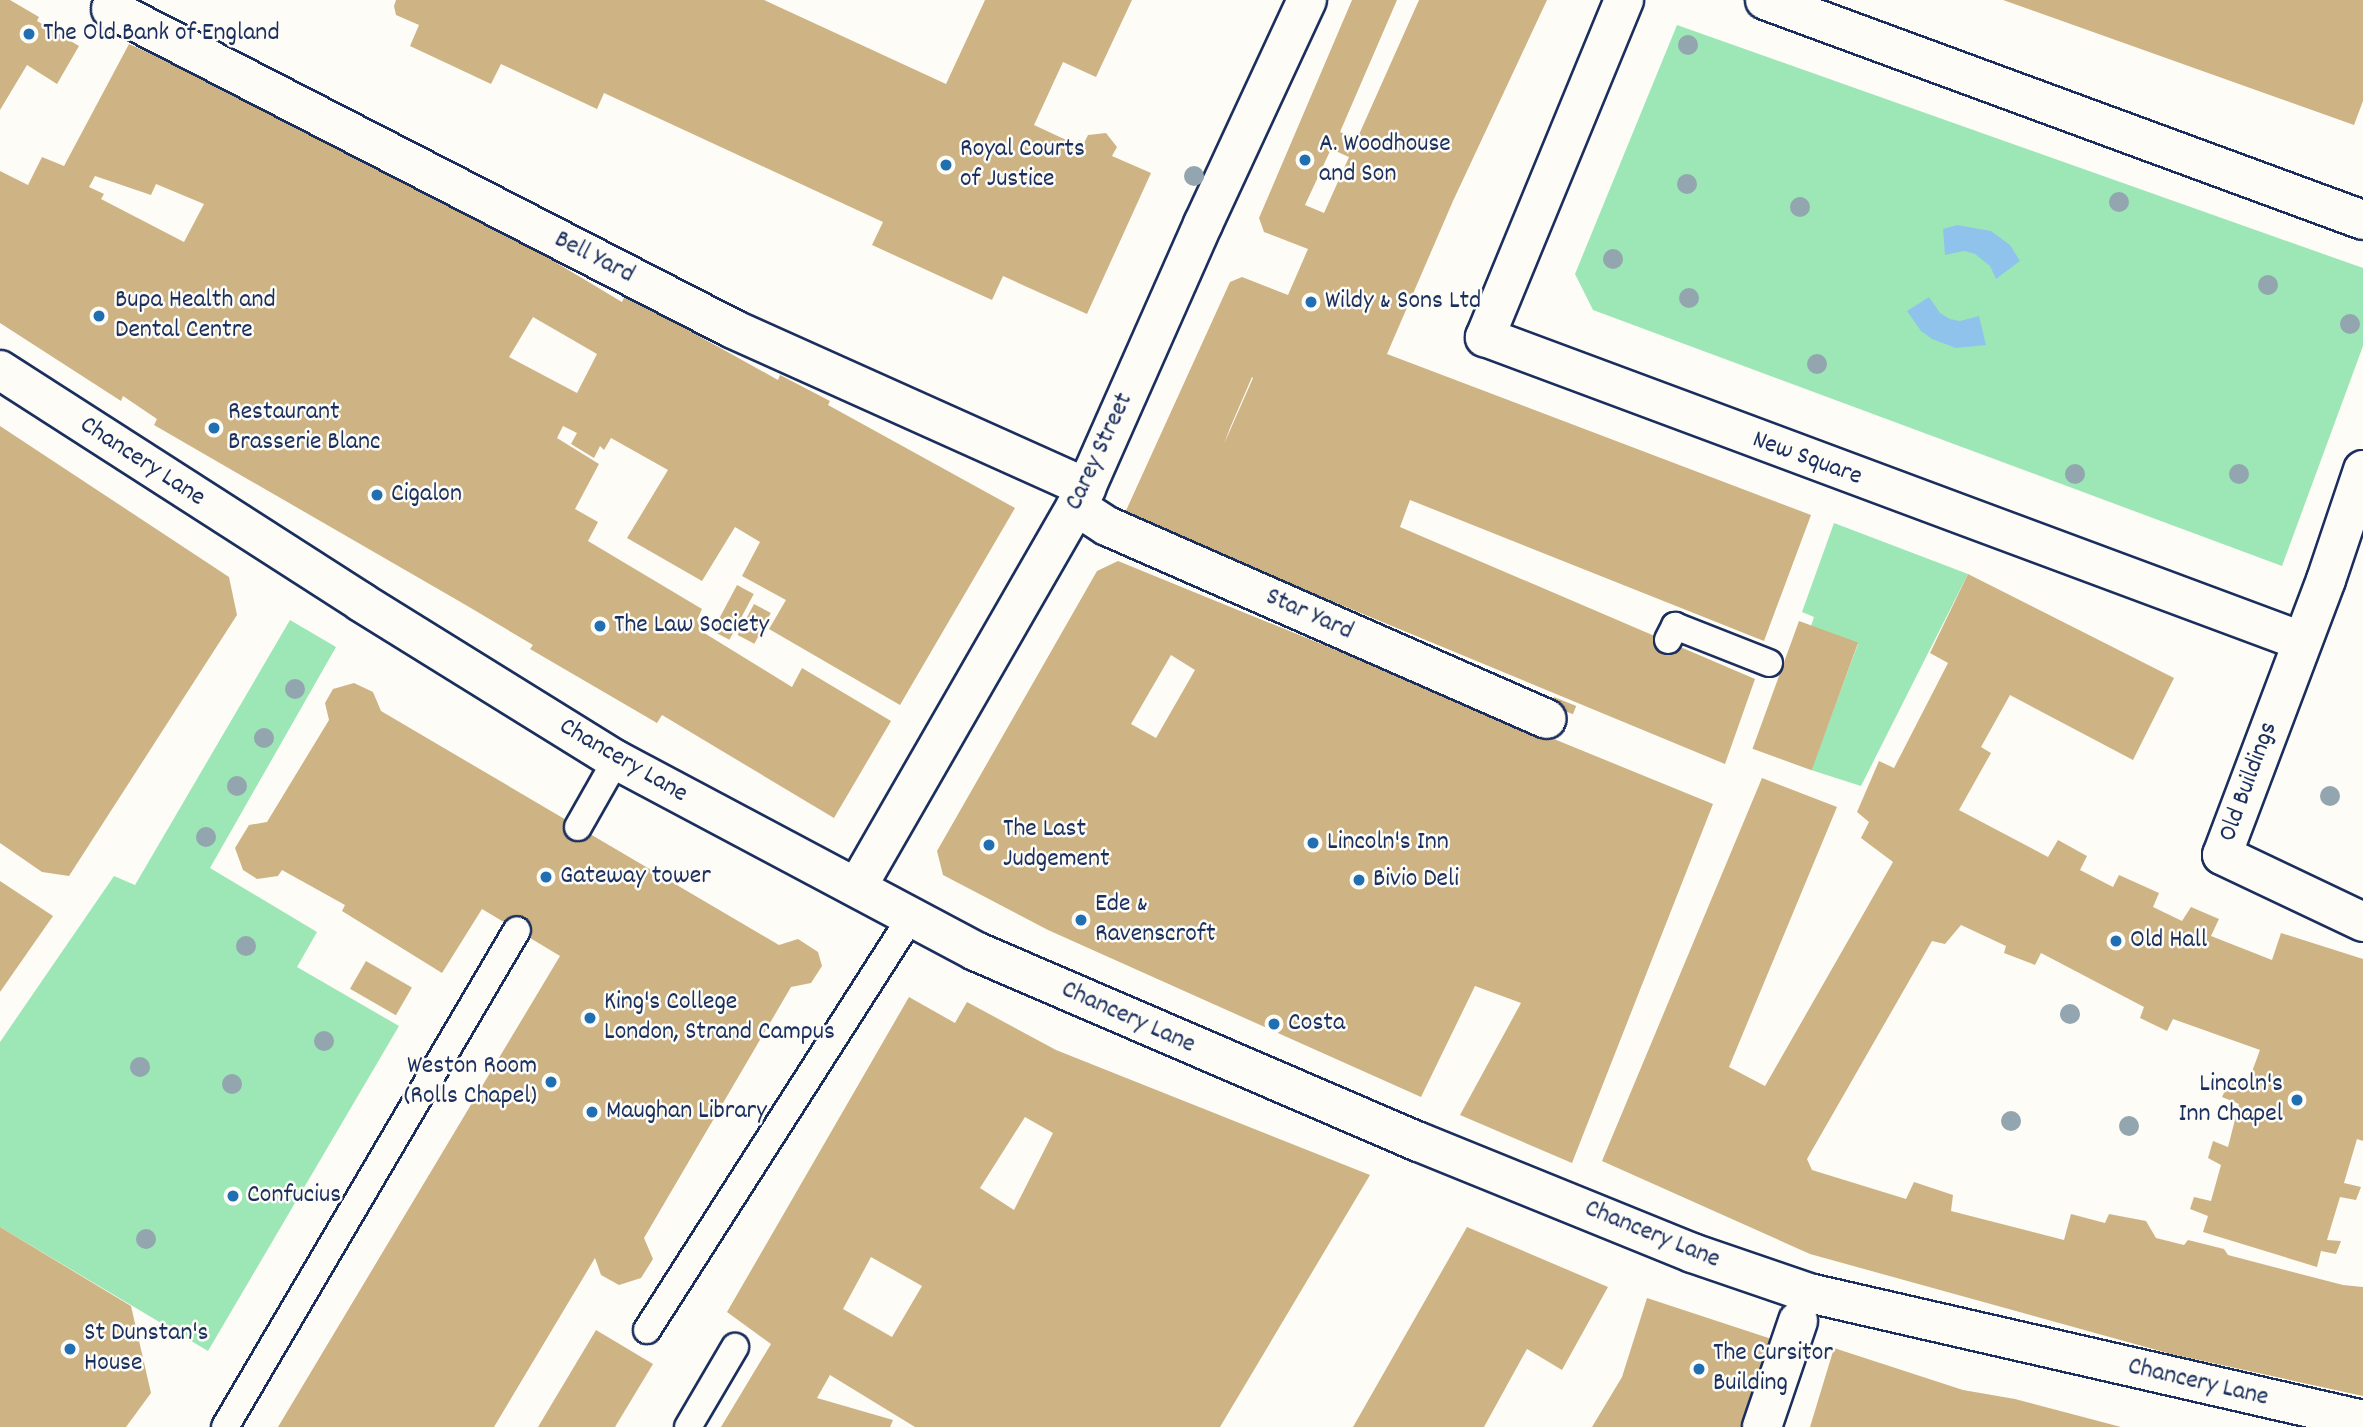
<!DOCTYPE html>
<style>
body{margin:0}
#map{position:relative;width:2363px;height:1427px;overflow:hidden;background:#fdfcf7;font-family:Dekko,sans-serif}
div>[style]{position:absolute}
[style*='--x']{left:calc(var(--x)*1px);top:calc(var(--y)*1px);width:calc(var(--w)*1px);rotate:calc(var(--a)*1deg)}
.green>*{inset:0;background:#9de7b6}
.water>*{inset:0;background:#90c3ec}
.building>*{inset:0;background:#ceb485;transform-origin:0 0}
.roads{filter:drop-shadow(2px 0 #1b2f5e) drop-shadow(-2px 0 #1b2f5e) drop-shadow(0 2px #1b2f5e) drop-shadow(0 -2px #1b2f5e)}
.lane>*{height:26px;margin:-13px;padding:0 13px;transform-origin:13px;border-radius:13px;background:#fdfcf7}
.street>*{height:38px;margin:-19px;padding:0 19px;transform-origin:19px;border-radius:19px;background:#fdfcf7}
.secondary>*{height:38px;margin:-19px;padding:0 19px;transform-origin:19px;border-radius:19px;background:#fdfcf7}
.trees>*{width:20px;height:20px;margin:-10px;border-radius:50%;background:#93a5af}
.dots>*{width:19px;height:19px;translate:-50% -50%;box-sizing:border-box;border:4px solid #fdfcf7;border-radius:50%}
span{translate:-50% -50%;white-space:nowrap;text-align:center;line-height:1.15;-webkit-text-stroke:5px #fdfcf7;paint-order:stroke}
.poi-label{font-size:26px;color:#1b2f5e}
.left{translate:0 -50%;text-align:left}
.right{translate:-100% -50%;text-align:right}
.street-label{font-size:26px;color:#1b2f5e}
</style>
<div id="map">
<div class="green">
<div style="clip-path:polygon(1677px 25px,2363px 268px,2363px 346px,2282px 566px,1593px 310px,1575px 274px)"></div>
<div style="clip-path:polygon(1834px 523px,1968px 574px,1861px 786px,1811px 770px,1858px 644px,1811px 626px,1814px 617px,1802px 612px)"></div>
<div style="clip-path:polygon(290px 620px,336px 647px,210px 868px,317px 932px,297px 967px,399px 1026px,208px 1351px,0 1227px,0 1042px,114px 876px,135px 885px)"></div>
</div>
<div class="water">
<div style="clip-path:polygon(1957px 225px,1991px 231px,2010px 245px,2020px 261px,1996px 279px,1990px 266px,1975px 254px,1964px 251px,1945px 255px,1943px 229px)"></div>
<div style="clip-path:polygon(1929px 297px,1940px 313px,1950px 319px,1960px 321px,1979px 316px,1986px 345px,1956px 348px,1932px 339px,1921px 331px,1907px 311px)"></div>
</div>
<div class="building">
<div style="clip-path:polygon(0 0,10px 0,39px 17px,37px 21px,79px 46px,57px 84px,27px 65px,0 110px)"></div>
<div style="clip-path:polygon(396px 0,764px 0,946px 84px,985px 0,1132px 0,1096px 77px,1063px 62px,1034px 125px,1077px 145px,1079px 140px,1084px 143px,1088px 135px,1106px 133px,1117px 147px,1112px 156px,1151px 173px,1087px 314px,1003px 276px,992px 300px,872px 245px,883px 222px,604px 93px,597px 109px,501px 64px,491px 84px,410px 46px,419px 25px,396px 15px,394px 6px)"></div>
<div style="clip-path:polygon(evenodd,1352px 0,1397px 0,1340px 132px,1357px 139px,1419px 0,1547px 0,1453px 201px,1387px 354px,1811px 515px,1764px 641px,1410px 500px,1400px 527px,1755px 679px,1725px 764px,1124px 515px,1230px 282px,1242px 277px,1288px 295px,1308px 249px,1264px 232px,1259px 218px,1352px 0,1331px 149px,1349px 157px,1324px 213px,1305px 205px,1331px 149px,1352px 0,1252px 377px,1253px 378px,1224px 444px,1230px 428px,1252px 377px)"></div>
<div style="clip-path:polygon(2003px 0,2363px 0,2363px 101px,2354px 125px)"></div>
<div style="clip-path:polygon(evenodd,129px 44px,199px 75px,463px 207px,622px 302px,625px 295px,778px 380px,780px 375px,830px 401px,828px 405px,1015px 508px,900px 705px,769px 629px,786px 600px,742px 576px,760px 542px,735px 527px,702px 581px,627px 538px,668px 470px,611px 438px,604px 450px,600px 446px,594px 458px,571px 444px,577px 433px,563px 426px,557px 438px,599px 464px,575px 509px,598px 522px,588px 541px,702px 609px,697px 620px,701px 631px,792px 687px,802px 668px,891px 721px,834px 818px,662px 715px,657px 723px,530px 649px,533px 645px,464px 604px,154px 425px,157px 419px,123px 396px,121px 401px,0 323px,0 171px,28px 185px,42px 157px,64px 166px,129px 44px,95px 176px,151px 195px,156px 184px,204px 204px,184px 242px,101px 199px,104px 194px,89px 187px,95px 176px,129px 44px,533px 317px,597px 354px,577px 393px,509px 357px,533px 317px)"></div>
<div style="clip-path:polygon(0 426px,229px 577px,237px 615px,69px 876px,42px 872px,0 843px)"></div>
<div style="clip-path:polygon(evenodd,1118px 561px,1713px 804px,1572px 1163px,1460px 1115px,1521px 1003px,1475px 986px,1421px 1097px,1048px 930px,943px 875px,937px 851px,1097px 571px,1118px 561px,1171px 655px,1195px 670px,1156px 738px,1131px 724px,1171px 655px)"></div>
<div style="clip-path:polygon(1968px 574px,2174px 678px,2133px 760px,2010px 695px,1981px 747px,1991px 753px,1959px 810px,2048px 857px,2058px 840px,2087px 856px,2080px 870px,2113px 887px,2119px 875px,2159px 893px,2153px 907px,2182px 921px,2191px 907px,2219px 919px,2211px 936px,2272px 960px,2281px 933px,2363px 959px,2363px 1141px,2357px 1139px,2344px 1183px,2361px 1187px,2356px 1200px,2340px 1197px,2327px 1240px,2341px 1241px,2336px 1254px,2321px 1251px,2317px 1267px,2203px 1232px,2208px 1216px,2190px 1209px,2194px 1197px,2211px 1201px,2221px 1165px,2208px 1158px,2213px 1141px,2228px 1147px,2239px 1104px,2222px 1097px,2230px 1080px,2247px 1085px,2260px 1050px,2173px 1019px,2167px 1031px,2140px 1018px,2144px 1007px,2041px 953px,2035px 965px,2004px 953px,2006px 946px,1961px 925px,1945px 944px,1932px 941px,1807px 1159px,1812px 1170px,1906px 1199px,1914px 1182px,1953px 1195px,1951px 1211px,2064px 1240px,2071px 1214px,2105px 1223px,2109px 1214px,2146px 1221px,2156px 1238px,2184px 1245px,2188px 1240px,2224px 1249px,2228px 1255px,2343px 1285px,2363px 1287px,2363px 1396px,2171px 1354px,1810px 1254px,1602px 1161px,1762px 778px,1837px 807px,1729px 1067px,1765px 1086px,1893px 862px,1861px 838px,1869px 822px,1857px 812px,1879px 761px,1894px 768px,1948px 663px,1930px 653px)"></div>
<div style="left:737px;top:585px;width:19px;height:52px;rotate:28deg"></div>
<div style="left:754px;top:604px;width:19px;height:35px;rotate:28deg"></div>
<div style="left:1799px;top:621px;width:63px;height:136px;rotate:20deg"></div>
<div style="clip-path:polygon(354px 683px,373px 692px,381px 711px,779px 945px,798px 939px,818px 952px,822px 966px,811px 983px,791px 987px,644px 1238px,653px 1259px,641px 1278px,619px 1285px,601px 1275px,595px 1258px,494px 1427px,278px 1427px,560px 956px,482px 909px,442px 973px,342px 911px,345px 905px,282px 870px,278px 876px,257px 879px,243px 870px,235px 848px,249px 825px,267px 822px,329px 720px,325px 703px,333px 689px)"></div>
<div style="left:1554px;top:697px;width:24px;height:9px;rotate:22deg"></div>
<div style="clip-path:polygon(0 881px,53px 916px,0 992px)"></div>
<div style="left:366px;top:961px;width:53px;height:32px;rotate:30deg"></div>
<div style="clip-path:polygon(evenodd,909px 997px,955px 1023px,967px 1002px,1056px 1050px,1370px 1175px,1220px 1427px,915px 1427px,830px 1375px,817px 1398px,893px 1420px,890px 1427px,721px 1427px,771px 1344px,727px 1312px,909px 997px,1025px 1117px,1053px 1133px,1014px 1210px,980px 1188px,1025px 1117px,909px 997px,871px 1257px,922px 1286px,892px 1337px,843px 1309px,871px 1257px)"></div>
<div style="clip-path:polygon(0 1227px,131px 1306px,151px 1393px,126px 1427px,0 1427px)"></div>
<div style="clip-path:polygon(1467px 1227px,1608px 1287px,1562px 1370px,1527px 1349px,1484px 1427px,1353px 1427px)"></div>
<div style="clip-path:polygon(1647px 1298px,1784px 1343px,1754px 1427px,1592px 1427px,1622px 1377px)"></div>
<div style="clip-path:polygon(596px 1330px,653px 1364px,615px 1427px,538px 1427px)"></div>
<div style="clip-path:polygon(1834px 1348px,1963px 1390px,2015px 1399px,2121px 1427px,1810px 1427px)"></div>
</div>
<div class="roads">
<div class="lane">
<div style="--x:1668;--y:640;--w:16;--a:-63"></div>
<div style="--x:1675;--y:626;--w:101;--a:21.5"></div>
<div style="--x:578;--y:827;--w:77;--a:-60.4"></div>
<div style="--x:647;--y:1330;--w:489;--a:-57.4"></div>
<div style="--x:225;--y:1427;--w:576;--a:-59.56"></div>
<div style="--x:688;--y:1427;--w:93;--a:-59.6"></div>
</div>
<div class="street">
<div style="--x:1624;--y:0;--w:365;--a:112.4"></div>
<div style="--x:1485;--y:337;--w:871;--a:20.43"></div>
<div style="--x:1765;--y:0;--w:637;--a:20.2"></div>
<div style="--x:111;--y:9;--w:699;--a:27.22"></div>
<div style="--x:733;--y:329;--w:387;--a:24.2"></div>
<div style="--x:2363;--y:470;--w:116;--a:108.6"></div>
<div style="--x:2326;--y:580;--w:294;--a:110.7"></div>
<div style="--x:2222;--y:855;--w:156;--a:25.4"></div>
<div style="--x:1076;--y:506;--w:37;--a:33"></div>
<div style="--x:1107;--y:526;--w:480;--a:23.7"></div>
<div style="--x:857;--y:887;--w:460;--a:-60.1"></div>
<div style="--x:1086;--y:488;--w:289;--a:-66.1"></div>
<div style="--x:1203;--y:224;--w:247;--a:-65.1"></div>
<div style="--x:1762;--y:1427;--w:112;--a:-71.2"></div>
</div>
<div class="secondary">
<div style="--x:0;--y:370;--w:429;--a:32.7"></div>
<div style="--x:361;--y:602;--w:300;--a:31.8"></div>
<div style="--x:616;--y:760;--w:407;--a:28"></div>
<div style="--x:975;--y:951;--w:483;--a:23.3"></div>
<div style="--x:1419;--y:1142;--w:295;--a:22.1"></div>
<div style="--x:1692;--y:1253;--w:124;--a:18.9"></div>
<div style="--x:1809;--y:1293;--w:568;--a:12.91"></div>
</div>
</div>
<div class="trees">
<div style="left:1688px;top:45px"></div>
<div style="left:1194px;top:176px"></div>
<div style="left:1687px;top:184px"></div>
<div style="left:2119px;top:202px"></div>
<div style="left:1800px;top:207px"></div>
<div style="left:1613px;top:259px"></div>
<div style="left:2268px;top:285px"></div>
<div style="left:1689px;top:298px"></div>
<div style="left:2350px;top:324px"></div>
<div style="left:1817px;top:364px"></div>
<div style="left:2075px;top:474px"></div>
<div style="left:2239px;top:474px"></div>
<div style="left:295px;top:689px"></div>
<div style="left:264px;top:738px"></div>
<div style="left:237px;top:786px"></div>
<div style="left:2330px;top:796px"></div>
<div style="left:206px;top:837px"></div>
<div style="left:246px;top:946px"></div>
<div style="left:2070px;top:1014px"></div>
<div style="left:324px;top:1041px"></div>
<div style="left:140px;top:1067px"></div>
<div style="left:232px;top:1084px"></div>
<div style="left:2011px;top:1121px"></div>
<div style="left:2129px;top:1126px"></div>
<div style="left:146px;top:1239px"></div>
</div>
<div class="dots">
<div style="left:29px;top:34px;background:#1f6fb2"></div>
<div style="left:1305px;top:160px;background:#1f6fb2"></div>
<div style="left:946px;top:165px;background:#1f6fb2"></div>
<div style="left:1311px;top:302px;background:#1f6fb2"></div>
<div style="left:99px;top:316px;background:#1f6fb2"></div>
<div style="left:214px;top:428px;background:#1f6fb2"></div>
<div style="left:377px;top:495px;background:#1f6fb2"></div>
<div style="left:600px;top:626px;background:#1f6fb2"></div>
<div style="left:1313px;top:843px;background:#1f6fb2"></div>
<div style="left:989px;top:845px;background:#1f6fb2"></div>
<div style="left:546px;top:877px;background:#1f6fb2"></div>
<div style="left:1359px;top:880px;background:#1f6fb2"></div>
<div style="left:1081px;top:920px;background:#1f6fb2"></div>
<div style="left:2116px;top:941px;background:#1f6fb2"></div>
<div style="left:590px;top:1018px;background:#1f6fb2"></div>
<div style="left:1274px;top:1024px;background:#1f6fb2"></div>
<div style="left:551px;top:1082px;background:#1f6fb2"></div>
<div style="left:2297px;top:1100px;background:#1f6fb2"></div>
<div style="left:592px;top:1112px;background:#1f6fb2"></div>
<div style="left:233px;top:1196px;background:#1f6fb2"></div>
<div style="left:70px;top:1349px;background:#1f6fb2"></div>
<div style="left:1699px;top:1369px;background:#1f6fb2"></div>
</div>
<div class="poi-label">
<span class="left" style="left:43px;top:34px">The Old Bank of England</span>
<span class="left" style="left:1319px;top:160px">A. Woodhouse<br>and Son</span>
<span class="left" style="left:960px;top:165px">Royal Courts<br>of Justice</span>
<span class="left" style="left:115px;top:316px">Bupa Health and<br>Dental Centre</span>
<span class="left" style="left:1325px;top:302px">Wildy &amp; Sons Ltd</span>
<span class="left" style="left:228px;top:428px">Restaurant<br>Brasserie Blanc</span>
<span class="left" style="left:391px;top:495px">Cigalon</span>
<span class="left" style="left:614px;top:626px">The Law Society</span>
<span class="left" style="left:1003px;top:845px">The Last<br>Judgement</span>
<span class="left" style="left:1327px;top:843px">Lincoln's Inn</span>
<span class="left" style="left:560px;top:877px">Gateway tower</span>
<span class="left" style="left:1373px;top:880px">Bivio Deli</span>
<span class="left" style="left:1095px;top:920px">Ede &amp;<br>Ravenscroft</span>
<span class="left" style="left:2130px;top:941px">Old Hall</span>
<span class="left" style="left:604px;top:1018px">King's College<br>London, Strand Campus</span>
<span class="left" style="left:1288px;top:1024px">Costa</span>
<span class="right" style="left:537px;top:1082px">Weston Room<br>(Rolls Chapel)</span>
<span class="right" style="left:2283px;top:1100px">Lincoln's<br>Inn Chapel</span>
<span class="left" style="left:606px;top:1112px">Maughan Library</span>
<span class="left" style="left:247px;top:1196px">Confucius</span>
<span class="left" style="left:84px;top:1349px">St Dunstan's<br>House</span>
<span class="left" style="left:1713px;top:1369px">The Cursitor<br>Building</span>
</div>
<div class="street-label">
<span style="left:594px;top:258px;rotate:27deg">Bell Yard</span>
<span style="left:1100px;top:452px;rotate:-65deg">Carey Street</span>
<span style="left:1807px;top:459px;rotate:20deg">New Square</span>
<span style="left:142px;top:462px;rotate:33deg">Chancery Lane</span>
<span style="left:1309px;top:615px;rotate:24deg">Star Yard</span>
<span style="left:623px;top:761px;rotate:30deg">Chancery Lane</span>
<span style="left:2249px;top:782px;rotate:-70deg">Old Buildings</span>
<span style="left:1128px;top:1018px;rotate:24deg">Chancery Lane</span>
<span style="left:1652px;top:1235px;rotate:22deg">Chancery Lane</span>
<span style="left:2198px;top:1383px;rotate:13deg">Chancery Lane</span>
</div>
</div>
